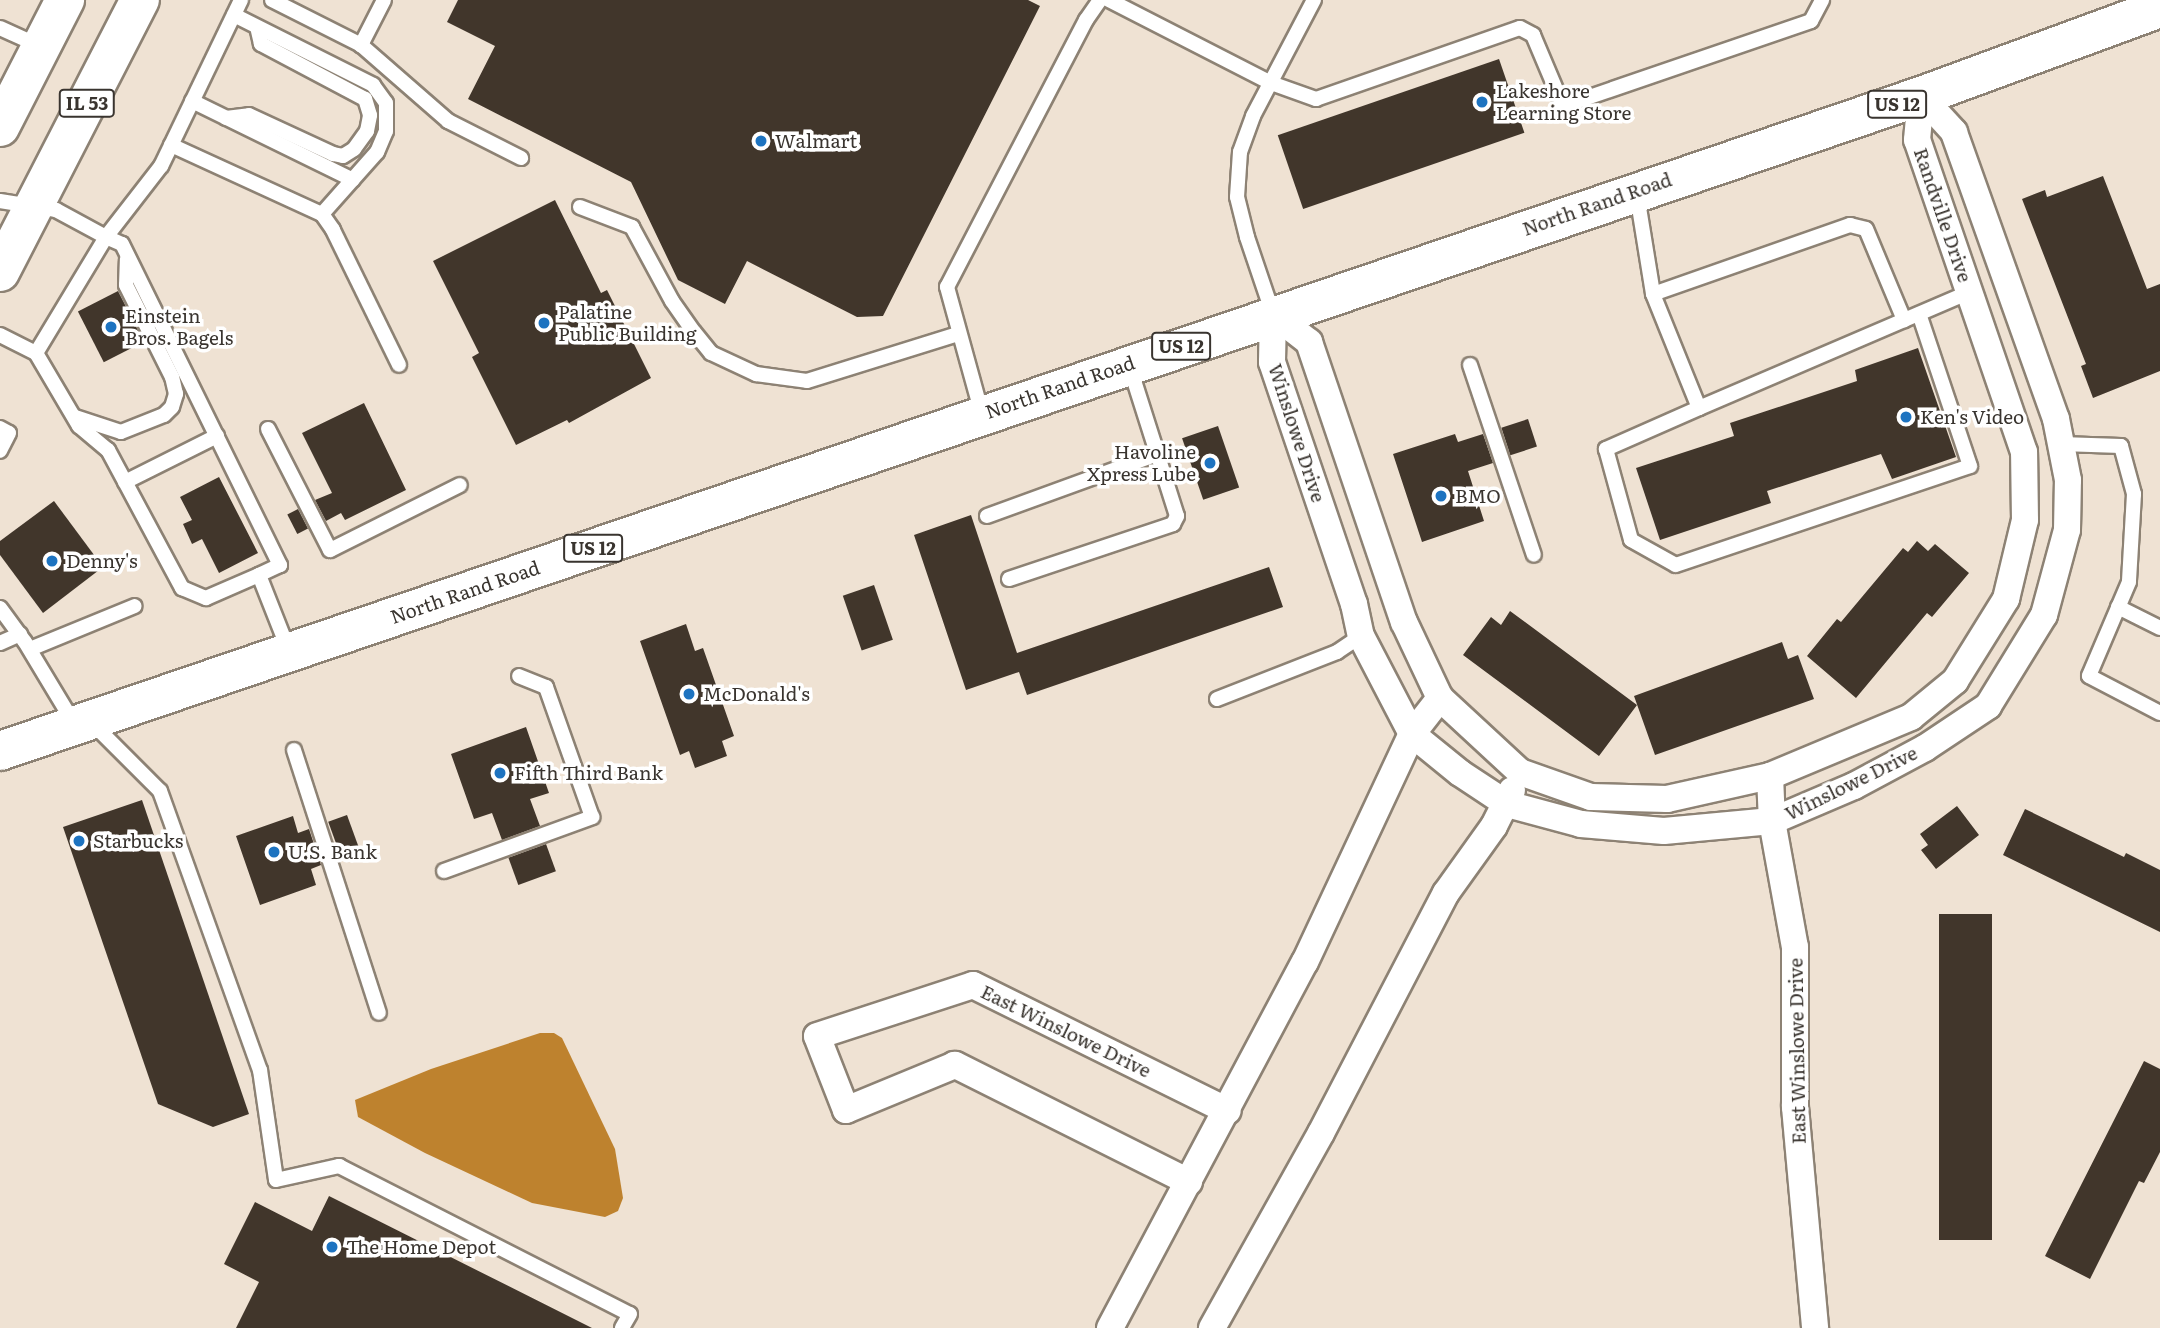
<!DOCTYPE html>
<style>
body{margin:0}
#map{position:relative;width:2160px;height:1328px;overflow:hidden;background:#efe2d3;font-family:Literata,serif}
div>[style]{position:absolute}
[style*='--x']{left:calc(var(--x)*1px);top:calc(var(--y)*1px);width:calc(var(--w)*1px);rotate:calc(var(--a)*1deg)}
.water>*{inset:0;background:#be822e}
.building>*{inset:0;background:#41362b;transform-origin:0 0}
.roads{filter:drop-shadow(2px 0 #8d8274) drop-shadow(-2px 0 #8d8274) drop-shadow(0 2px #8d8274) drop-shadow(0 -2px #8d8274)}
.service>*{height:14px;margin:-7px;padding:0 7px;transform-origin:7px;border-radius:7px;background:#fff}
.minor>*{height:26px;margin:-13px;padding:0 13px;transform-origin:13px;border-radius:13px;background:#fff}
.primary>*{height:38px;margin:-19px;padding:0 19px;transform-origin:19px;border-radius:19px;background:#fff}
.dots>*{width:19px;height:19px;translate:-50% -50%;box-sizing:border-box;border:4px solid #fff;border-radius:50%}
span{translate:-50% -50%;white-space:nowrap;text-align:center;line-height:1.15;-webkit-text-stroke:7px #fff;paint-order:stroke}
.shield-label span{padding:2px 5px;background:#fff;border:2px solid;border-radius:5px;-webkit-text-stroke-width:0}
.shield-label{font-size:18px;color:#39342f;font-weight:700}
.poi-label{font-size:19px;color:#39342f}
.left{translate:0 -50%;text-align:left}
.right{translate:-100% -50%;text-align:right}
.street-label{font-size:19px;color:#39342f}
</style>
<div id="map">
<div class="water">
<div style="clip-path:polygon(540px 1033px,554px 1033px,562px 1038px,615px 1149px,623px 1198px,618px 1211px,605px 1217px,532px 1203px,425px 1153px,358px 1117px,355px 1100px,431px 1069px)"></div>
</div>
<div class="building">
<div style="clip-path:polygon(458px 0,1028px 0,1040px 6px,883px 316px,857px 317px,747px 261px,725px 304px,678px 280px,631px 182px,468px 99px,495px 46px,447px 22px)"></div>
<div style="left:1499px;top:59px;width:78px;height:234px;rotate:71deg"></div>
<div style="clip-path:polygon(2103px 176px,2147px 289px,2160px 284px,2160px 371px,2093px 398px,2081px 366px,2086px 364px,2022px 199px,2045px 190px,2047px 197px)"></div>
<div style="clip-path:polygon(555px 200px,601px 293px,607px 290px,651px 378px,569px 423px,567px 420px,516px 445px,472px 357px,479px 353px,433px 261px)"></div>
<div style="left:118px;top:291px;width:57px;height:45px;rotate:63deg"></div>
<div style="clip-path:polygon(1918px 348px,1956px 457px,1892px 479px,1881px 454px,1767px 491px,1771px 503px,1660px 540px,1636px 468px,1734px 436px,1730px 423px,1857px 381px,1855px 370px)"></div>
<div style="clip-path:polygon(364px 403px,406px 490px,345px 520px,341px 513px,326px 521px,315px 500px,332px 493px,302px 433px)"></div>
<div style="left:1528px;top:419px;width:29px;height:28px;rotate:72deg"></div>
<div style="left:1218px;top:426px;width:65px;height:38px;rotate:71deg"></div>
<div style="clip-path:polygon(1455px 434px,1458px 442px,1483px 434px,1493px 463px,1468px 471px,1484px 521px,1422px 542px,1393px 454px)"></div>
<div style="clip-path:polygon(219px 477px,258px 553px,219px 573px,202px 539px,192px 544px,183px 524px,192px 520px,180px 497px)"></div>
<div style="clip-path:polygon(54px 501px,103px 567px,43px 613px,0 555px,0 541px)"></div>
<div style="left:298px;top:509px;width:22px;height:12px;rotate:63deg"></div>
<div style="clip-path:polygon(971px 515px,1017px 653px,1269px 567px,1283px 607px,1027px 695px,1019px 672px,966px 690px,914px 535px)"></div>
<div style="clip-path:polygon(1917px 541px,1928px 551px,1935px 544px,1969px 573px,1932px 617px,1927px 613px,1856px 698px,1807px 656px,1837px 619px,1841px 622px,1903px 548px,1908px 552px)"></div>
<div style="left:874px;top:585px;width:58px;height:33px;rotate:71deg"></div>
<div style="clip-path:polygon(1510px 611px,1637px 705px,1599px 756px,1463px 655px,1491px 617px,1501px 625px)"></div>
<div style="clip-path:polygon(686px 624px,695px 651px,703px 648px,734px 736px,722px 741px,727px 756px,695px 768px,689px 751px,680px 755px,640px 641px)"></div>
<div style="clip-path:polygon(1782px 642px,1788px 659px,1798px 655px,1814px 699px,1655px 755px,1634px 696px)"></div>
<div style="clip-path:polygon(526px 727px,549px 793px,530px 799px,540px 826px,502px 840px,492px 813px,474px 819px,451px 754px)"></div>
<div style="clip-path:polygon(142px 800px,249px 1114px,213px 1127px,158px 1104px,63px 827px)"></div>
<div style="clip-path:polygon(1957px 806px,1979px 835px,1936px 869px,1921px 850px,1928px 845px,1920px 834px)"></div>
<div style="clip-path:polygon(2025px 809px,2124px 857px,2126px 853px,2160px 870px,2160px 932px,2003px 855px)"></div>
<div style="left:347px;top:815px;width:38px;height:20px;rotate:70deg"></div>
<div style="clip-path:polygon(293px 816px,298px 833px,309px 829px,321px 865px,311px 869px,316px 885px,260px 905px,236px 836px)"></div>
<div style="left:546px;top:844px;width:29px;height:40px;rotate:70deg"></div>
<div style="left:1992px;top:914px;width:326px;height:53px;rotate:90deg"></div>
<div style="clip-path:polygon(2144px 1061px,2160px 1069px,2160px 1152px,2144px 1183px,2139px 1181px,2090px 1279px,2045px 1256px)"></div>
<div style="clip-path:polygon(329px 1196px,592px 1328px,236px 1328px,259px 1282px,224px 1264px,255px 1202px,312px 1231px)"></div>
</div>
<div class="roads">
<div class="service">
<div style="--x:241;--y:0;--w:184;--a:115.7"></div>
<div style="--x:161;--y:166;--w:90;--a:127.8"></div>
<div style="--x:106;--y:237;--w:17;--a:24"></div>
<div style="--x:122;--y:244;--w:358;--a:63.8"></div>
<div style="--x:280;--y:565;--w:23;--a:155"></div>
<div style="--x:272;--y:0;--w:100;--a:26.8"></div>
<div style="--x:384;--y:0;--w:51;--a:117.1"></div>
<div style="--x:361;--y:45;--w:116;--a:41.1"></div>
<div style="--x:448;--y:121;--w:82;--a:26.9"></div>
<div style="--x:1109;--y:0;--w:182;--a:27.1"></div>
<div style="--x:1271;--y:83;--w:48;--a:19.6"></div>
<div style="--x:1316;--y:99;--w:216;--a:-19.2"></div>
<div style="--x:1520;--y:28;--w:15;--a:28"></div>
<div style="--x:1533;--y:35;--w:77;--a:67.1"></div>
<div style="--x:1563;--y:106;--w:262;--a:-18.9"></div>
<div style="--x:1811;--y:21;--w:24;--a:-62"></div>
<div style="--x:234;--y:15;--w:156;--a:26.7"></div>
<div style="--x:373;--y:85;--w:22;--a:54"></div>
<div style="--x:386;--y:103;--w:28;--a:90"></div>
<div style="--x:386;--y:131;--w:23;--a:113"></div>
<div style="--x:377;--y:152;--w:83;--a:131.6"></div>
<div style="--x:0;--y:28;--w:44;--a:24.2"></div>
<div style="--x:192;--y:101;--w:179;--a:26.1"></div>
<div style="--x:226;--y:118;--w:23;--a:-7"></div>
<div style="--x:249;--y:115;--w:93;--a:24.9"></div>
<div style="--x:333;--y:154;--w:10;--a:11"></div>
<div style="--x:343;--y:156;--w:13;--a:-32"></div>
<div style="--x:354;--y:149;--w:22;--a:-54"></div>
<div style="--x:367;--y:131;--w:16;--a:-79"></div>
<div style="--x:370;--y:115;--w:17;--a:-107"></div>
<div style="--x:365;--y:99;--w:118;--a:-152.1"></div>
<div style="--x:261;--y:44;--w:17;--a:-103"></div>
<div style="--x:171;--y:145;--w:166;--a:24.6"></div>
<div style="--x:322;--y:214;--w:19;--a:55"></div>
<div style="--x:333;--y:230;--w:150;--a:63.9"></div>
<div style="--x:1637;--y:195;--w:100;--a:80.8"></div>
<div style="--x:1653;--y:294;--w:123;--a:68"></div>
<div style="--x:1699;--y:408;--w:294;--a:-23.2"></div>
<div style="--x:0;--y:201;--w:57;--a:9.1"></div>
<div style="--x:56;--y:210;--w:57;--a:28.4"></div>
<div style="--x:106;--y:237;--w:135;--a:121.1"></div>
<div style="--x:580;--y:207;--w:56;--a:21"></div>
<div style="--x:632;--y:227;--w:84;--a:61.6"></div>
<div style="--x:672;--y:301;--w:38;--a:55"></div>
<div style="--x:694;--y:332;--w:27;--a:51"></div>
<div style="--x:711;--y:353;--w:50;--a:25"></div>
<div style="--x:756;--y:374;--w:51;--a:7.8"></div>
<div style="--x:807;--y:381;--w:158;--a:-17.3"></div>
<div style="--x:1653;--y:294;--w:209;--a:-19.3"></div>
<div style="--x:1850;--y:225;--w:16;--a:14"></div>
<div style="--x:1866;--y:229;--w:99;--a:67.3"></div>
<div style="--x:1273;--y:314;--w:81;--a:-108.7"></div>
<div style="--x:1247;--y:237;--w:41;--a:-104"></div>
<div style="--x:1237;--y:197;--w:45;--a:-86.2"></div>
<div style="--x:1240;--y:152;--w:38;--a:-70"></div>
<div style="--x:1253;--y:116;--w:131;--a:-62.3"></div>
<div style="--x:0;--y:335;--w:40;--a:26.6"></div>
<div style="--x:36;--y:353;--w:85;--a:59.5"></div>
<div style="--x:79;--y:426;--w:38;--a:40"></div>
<div style="--x:108;--y:450;--w:157;--a:61.8"></div>
<div style="--x:182;--y:588;--w:26;--a:23"></div>
<div style="--x:206;--y:598;--w:58;--a:-23.5"></div>
<div style="--x:259;--y:575;--w:82;--a:68.5"></div>
<div style="--x:1470;--y:365;--w:200;--a:71.4"></div>
<div style="--x:1699;--y:408;--w:102;--a:156.2"></div>
<div style="--x:1606;--y:449;--w:94;--a:74.6"></div>
<div style="--x:1631;--y:540;--w:51;--a:29.1"></div>
<div style="--x:1676;--y:565;--w:310;--a:-18.6"></div>
<div style="--x:1970;--y:466;--w:160;--a:-108.5"></div>
<div style="--x:982;--y:414;--w:132;--a:-105.4"></div>
<div style="--x:947;--y:287;--w:301;--a:-62.5"></div>
<div style="--x:1086;--y:20;--w:24;--a:-55"></div>
<div style="--x:75;--y:417;--w:48;--a:18.1"></div>
<div style="--x:121;--y:432;--w:46;--a:-21.6"></div>
<div style="--x:164;--y:415;--w:11;--a:-45"></div>
<div style="--x:172;--y:407;--w:14;--a:-73"></div>
<div style="--x:176;--y:394;--w:17;--a:-103"></div>
<div style="--x:172;--y:377;--w:103;--a:-116.6"></div>
<div style="--x:126;--y:285;--w:26;--a:-88"></div>
<div style="--x:0;--y:428;--w:10;--a:29"></div>
<div style="--x:9;--y:433;--w:20;--a:117"></div>
<div style="--x:268;--y:429;--w:136;--a:62.9"></div>
<div style="--x:330;--y:550;--w:145;--a:-26.6"></div>
<div style="--x:2061;--y:444;--w:60;--a:1.9"></div>
<div style="--x:2121;--y:446;--w:50;--a:74.8"></div>
<div style="--x:2134;--y:494;--w:88;--a:93.3"></div>
<div style="--x:2129;--y:582;--w:102;--a:113.1"></div>
<div style="--x:2089;--y:676;--w:80;--a:27.5"></div>
<div style="--x:125;--y:482;--w:103;--a:-26.6"></div>
<div style="--x:987;--y:516;--w:181;--a:-20"></div>
<div style="--x:1009;--y:579;--w:173;--a:-18.5"></div>
<div style="--x:1173;--y:524;--w:9;--a:-63"></div>
<div style="--x:1177;--y:516;--w:155;--a:-107.6"></div>
<div style="--x:2118;--y:607;--w:47;--a:26.6"></div>
<div style="--x:0;--y:608;--w:42;--a:53.7"></div>
<div style="--x:25;--y:642;--w:97;--a:58.9"></div>
<div style="--x:0;--y:643;--w:22;--a:-24"></div>
<div style="--x:30;--y:649;--w:113;--a:-22.3"></div>
<div style="--x:1217;--y:699;--w:129;--a:-21.4"></div>
<div style="--x:1337;--y:652;--w:29;--a:-34"></div>
<div style="--x:92;--y:723;--w:96;--a:45"></div>
<div style="--x:160;--y:791;--w:296;--a:70.3"></div>
<div style="--x:260;--y:1070;--w:111;--a:81.7"></div>
<div style="--x:276;--y:1180;--w:65;--a:-12.5"></div>
<div style="--x:339;--y:1166;--w:326;--a:27"></div>
<div style="--x:630;--y:1314;--w:16;--a:120"></div>
<div style="--x:294;--y:750;--w:276;--a:72.1"></div>
<div style="--x:444;--y:871;--w:158;--a:-20"></div>
<div style="--x:592;--y:817;--w:138;--a:-109.5"></div>
<div style="--x:546;--y:687;--w:29;--a:-158"></div>
</div>
<div class="minor">
<div style="--x:1273;--y:314;--w:48;--a:91.2"></div>
<div style="--x:1272;--y:362;--w:256;--a:71.3"></div>
<div style="--x:1354;--y:604;--w:33;--a:78"></div>
<div style="--x:1361;--y:636;--w:110;--a:62.5"></div>
<div style="--x:1412;--y:734;--w:62;--a:39.1"></div>
<div style="--x:1460;--y:773;--w:56;--a:33.4"></div>
<div style="--x:1507;--y:804;--w:77;--a:15.1"></div>
<div style="--x:1581;--y:824;--w:83;--a:4.8"></div>
<div style="--x:1664;--y:831;--w:108;--a:-5.3"></div>
<div style="--x:1772;--y:821;--w:89;--a:-23.1"></div>
<div style="--x:1854;--y:786;--w:81;--a:-28.2"></div>
<div style="--x:1925;--y:748;--w:76;--a:-33.7"></div>
<div style="--x:1988;--y:706;--w:107;--a:-58.4"></div>
<div style="--x:2044;--y:615;--w:88;--a:-74.9"></div>
<div style="--x:2067;--y:530;--w:50;--a:-88.9"></div>
<div style="--x:2068;--y:480;--w:62;--a:-101.1"></div>
<div style="--x:2056;--y:419;--w:305;--a:-109.6"></div>
<div style="--x:1954;--y:132;--w:49;--a:-132.5"></div>
<div style="--x:1273;--y:314;--w:46;--a:37.9"></div>
<div style="--x:1309;--y:342;--w:296;--a:71.3"></div>
<div style="--x:1404;--y:622;--w:84;--a:64.7"></div>
<div style="--x:1440;--y:698;--w:109;--a:42.8"></div>
<div style="--x:1520;--y:772;--w:75;--a:19.4"></div>
<div style="--x:1591;--y:797;--w:76;--a:1.5"></div>
<div style="--x:1667;--y:799;--w:106;--a:-12.6"></div>
<div style="--x:1770;--y:776;--w:153;--a:-22.7"></div>
<div style="--x:1911;--y:717;--w:57;--a:-39.3"></div>
<div style="--x:1955;--y:681;--w:97;--a:-58.1"></div>
<div style="--x:2006;--y:599;--w:81;--a:-76.5"></div>
<div style="--x:2025;--y:520;--w:68;--a:-90.8"></div>
<div style="--x:2024;--y:452;--w:330;--a:-108.9"></div>
<div style="--x:1917;--y:140;--w:44;--a:-84.8"></div>
<div style="--x:1770;--y:776;--w:45;--a:87.5"></div>
<div style="--x:1772;--y:821;--w:128;--a:79.7"></div>
<div style="--x:1795;--y:947;--w:160;--a:90"></div>
<div style="--x:1795;--y:1107;--w:222;--a:84.8"></div>
<div style="--x:1189;--y:1182;--w:262;--a:-153.4"></div>
<div style="--x:955;--y:1065;--w:118;--a:157.6"></div>
<div style="--x:846;--y:1110;--w:79;--a:-111.4"></div>
<div style="--x:817;--y:1036;--w:164;--a:-18.1"></div>
<div style="--x:973;--y:985;--w:284;--a:26.3"></div>
<div style="--x:1110;--y:1328;--w:415;--a:-62"></div>
<div style="--x:1305;--y:962;--w:252;--a:-64.9"></div>
<div style="--x:1412;--y:734;--w:46;--a:-52.1"></div>
<div style="--x:1212;--y:1328;--w:223;--a:-60.8"></div>
<div style="--x:1321;--y:1133;--w:271;--a:-62.5"></div>
<div style="--x:1446;--y:893;--w:82;--a:-54.4"></div>
<div style="--x:1494;--y:826;--w:40;--a:-63.4"></div>
</div>
<div class="primary">
<div style="--x:0;--y:127;--w:143;--a:-62.9"></div>
<div style="--x:0;--y:272;--w:306;--a:-62.8"></div>
<div style="--x:0;--y:751;--w:2030;--a:-18.83"></div>
<div style="--x:1921;--y:96;--w:255;--a:-20.2"></div>
</div>
</div>
<div class="dots">
<div style="left:1482px;top:102px;background:#1d73c0"></div>
<div style="left:761px;top:141px;background:#1d73c0"></div>
<div style="left:544px;top:323px;background:#1d73c0"></div>
<div style="left:111px;top:327px;background:#1d73c0"></div>
<div style="left:1906px;top:417px;background:#1d73c0"></div>
<div style="left:1210px;top:463px;background:#1d73c0"></div>
<div style="left:1441px;top:496px;background:#1d73c0"></div>
<div style="left:52px;top:561px;background:#1d73c0"></div>
<div style="left:689px;top:694px;background:#1d73c0"></div>
<div style="left:500px;top:773px;background:#1d73c0"></div>
<div style="left:79px;top:841px;background:#1d73c0"></div>
<div style="left:274px;top:852px;background:#1d73c0"></div>
<div style="left:332px;top:1247px;background:#1d73c0"></div>
</div>
<div class="shield-label">
<span style="left:87px;top:103px">IL 53</span>
<span style="left:1897px;top:104px">US 12</span>
<span style="left:1181px;top:346px">US 12</span>
<span style="left:593px;top:548px">US 12</span>
</div>
<div class="poi-label">
<span class="left" style="left:1496px;top:102px">Lakeshore<br>Learning Store</span>
<span class="left" style="left:775px;top:141px">Walmart</span>
<span class="left" style="left:558px;top:323px">Palatine<br>Public Building</span>
<span class="left" style="left:125px;top:327px">Einstein<br>Bros. Bagels</span>
<span class="left" style="left:1920px;top:417px">Ken's Video</span>
<span class="right" style="left:1196px;top:463px">Havoline<br>Xpress Lube</span>
<span class="left" style="left:1455px;top:496px">BMO</span>
<span class="left" style="left:66px;top:561px">Denny's</span>
<span class="left" style="left:703px;top:694px">McDonald's</span>
<span class="left" style="left:514px;top:773px">Fifth Third Bank</span>
<span class="left" style="left:93px;top:841px">Starbucks</span>
<span class="left" style="left:288px;top:852px">U.S. Bank</span>
<span class="left" style="left:346px;top:1247px">The Home Depot</span>
</div>
<div class="street-label">
<span style="left:1597px;top:204px;rotate:-19deg">North Rand Road</span>
<span style="left:1943px;top:215px;rotate:71deg">Randville Drive</span>
<span style="left:1060px;top:387px;rotate:-19deg">North Rand Road</span>
<span style="left:1297px;top:433px;rotate:72deg">Winslowe Drive</span>
<span style="left:465px;top:592px;rotate:-19deg">North Rand Road</span>
<span style="left:1851px;top:783px;rotate:-26deg">Winslowe Drive</span>
<span style="left:1066px;top:1031px;rotate:26deg">East Winslowe Drive</span>
<span style="left:1797px;top:1051px;rotate:-91deg">East Winslowe Drive</span>
</div>
</div>
